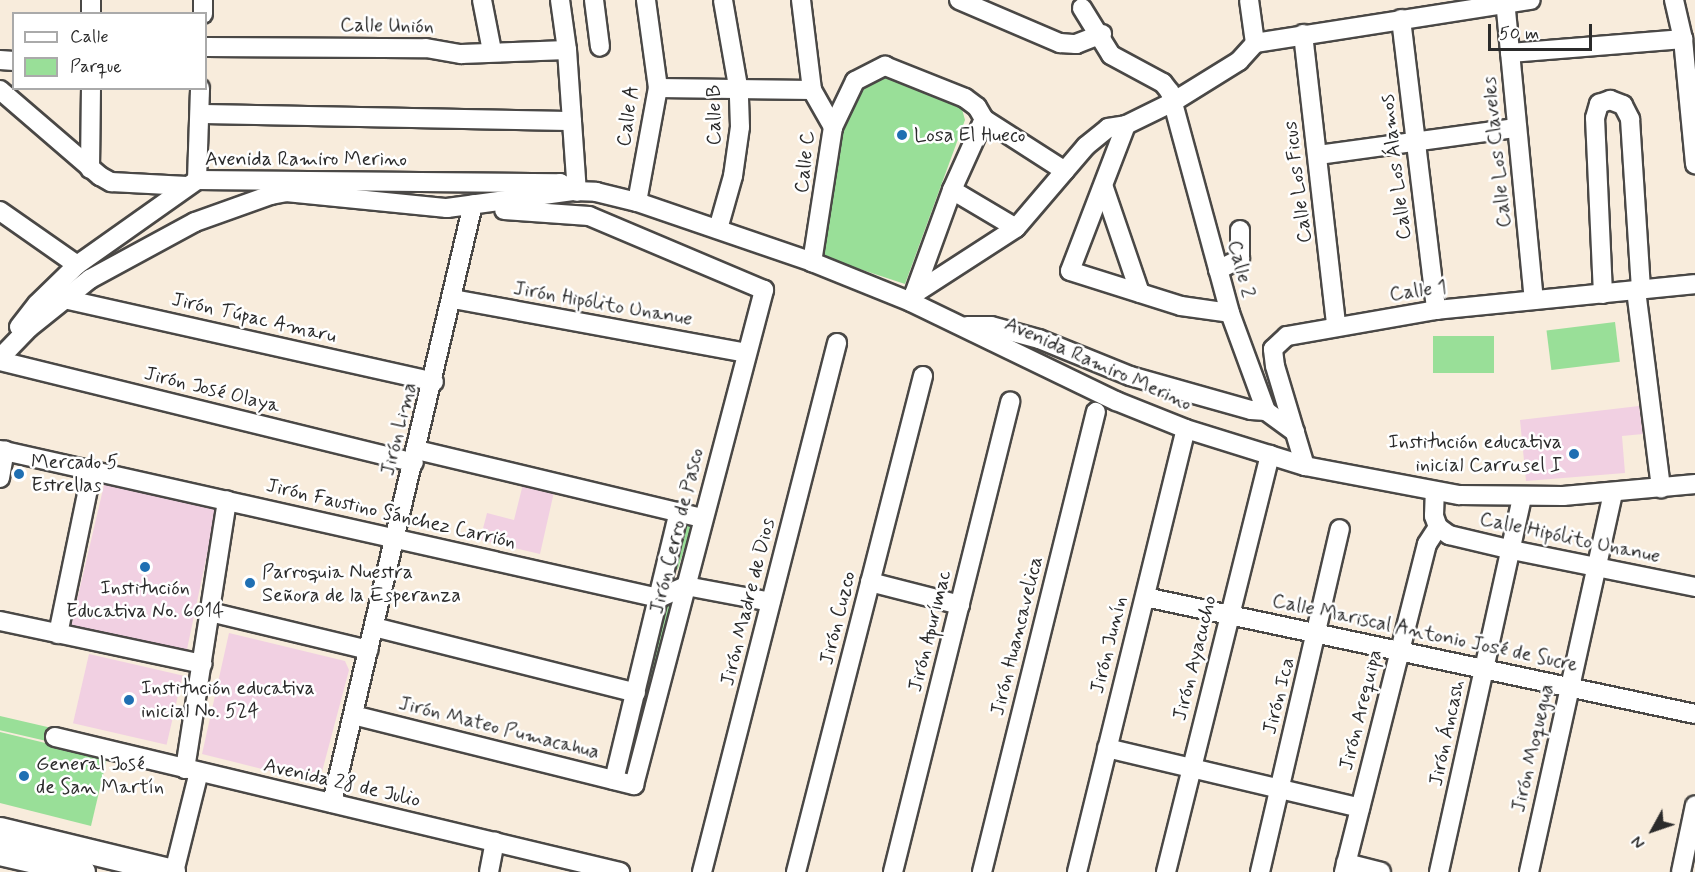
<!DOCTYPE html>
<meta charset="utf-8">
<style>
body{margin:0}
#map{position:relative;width:1695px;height:872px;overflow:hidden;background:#f8ecdc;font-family:Mynerve,sans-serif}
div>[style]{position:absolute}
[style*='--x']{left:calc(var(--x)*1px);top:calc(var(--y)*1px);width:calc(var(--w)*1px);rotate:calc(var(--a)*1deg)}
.built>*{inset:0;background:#f1d0e2;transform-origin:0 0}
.green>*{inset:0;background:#99df98;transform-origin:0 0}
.roads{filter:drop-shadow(2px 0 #4a4846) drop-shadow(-2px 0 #4a4846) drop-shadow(0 2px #4a4846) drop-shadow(0 -2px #4a4846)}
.minor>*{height:18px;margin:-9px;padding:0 9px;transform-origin:9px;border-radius:9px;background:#fff}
.major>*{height:24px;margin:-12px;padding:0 12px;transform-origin:12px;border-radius:12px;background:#fff}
.dots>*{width:16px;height:16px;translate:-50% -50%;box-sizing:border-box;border:3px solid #fff;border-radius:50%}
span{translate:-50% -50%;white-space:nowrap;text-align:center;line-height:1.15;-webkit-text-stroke:5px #fff;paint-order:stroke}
.street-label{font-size:20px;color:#2b2b2b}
.poi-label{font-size:20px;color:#2b2b2b}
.left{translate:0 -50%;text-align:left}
.right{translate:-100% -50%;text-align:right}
.legend{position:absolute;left:12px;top:12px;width:195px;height:78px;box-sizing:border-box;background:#fff;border:2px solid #aaa;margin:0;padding:8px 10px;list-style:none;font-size:18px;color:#2b2b2b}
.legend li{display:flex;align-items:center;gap:12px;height:30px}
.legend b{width:30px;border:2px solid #aaa}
.north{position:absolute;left:1623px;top:800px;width:60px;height:60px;-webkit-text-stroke:4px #fff;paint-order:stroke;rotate:230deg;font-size:16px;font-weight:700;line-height:24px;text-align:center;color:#2b2b2b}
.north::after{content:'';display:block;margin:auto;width:21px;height:27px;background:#2b2b2b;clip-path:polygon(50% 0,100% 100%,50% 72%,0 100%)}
.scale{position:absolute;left:1488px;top:24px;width:104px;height:27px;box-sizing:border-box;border:3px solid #2b2b2b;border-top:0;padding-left:8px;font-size:18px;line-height:21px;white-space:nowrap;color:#2b2b2b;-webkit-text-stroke:4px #fff;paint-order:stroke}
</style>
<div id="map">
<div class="built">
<div style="clip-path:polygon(1639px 406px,1643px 434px,1622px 436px,1625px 473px,1526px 481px,1520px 420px)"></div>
<div style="clip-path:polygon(110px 481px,217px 507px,186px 654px,71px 626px,104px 485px)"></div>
<div style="clip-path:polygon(523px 484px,554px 492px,540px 554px,480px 540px,487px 513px,514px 520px)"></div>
<div style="clip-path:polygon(229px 633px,345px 661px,349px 670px,319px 783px,202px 754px)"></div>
<div style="left:89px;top:654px;width:96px;height:71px;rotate:13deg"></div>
</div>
<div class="green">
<div style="clip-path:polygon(885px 77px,951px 102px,962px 109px,965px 120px,905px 284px,820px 256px,843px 128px,858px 97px,870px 82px)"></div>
<div style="left:1615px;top:322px;width:40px;height:69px;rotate:83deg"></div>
<div style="left:1433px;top:336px;width:61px;height:37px"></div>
<div style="left:684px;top:521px;width:9px;height:48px;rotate:18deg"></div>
<div style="clip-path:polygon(675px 597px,632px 772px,622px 769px,666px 600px)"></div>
<div style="left:0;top:716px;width:52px;height:14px;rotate:13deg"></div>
<div style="clip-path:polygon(0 732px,107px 758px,91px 826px,0 803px)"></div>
</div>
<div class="roads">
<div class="minor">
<div style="--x:482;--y:0;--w:52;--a:78.9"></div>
<div style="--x:560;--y:0;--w:50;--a:82"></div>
<div style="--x:567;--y:50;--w:142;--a:86"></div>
<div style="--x:594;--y:0;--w:47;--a:82.7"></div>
<div style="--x:801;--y:0;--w:91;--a:83"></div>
<div style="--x:812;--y:90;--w:43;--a:60.4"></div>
<div style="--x:833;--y:127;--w:137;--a:98.8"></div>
<div style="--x:959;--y:0;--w:110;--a:23.1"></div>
<div style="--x:1060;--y:43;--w:16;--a:4"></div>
<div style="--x:1076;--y:44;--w:28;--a:-21"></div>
<div style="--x:1505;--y:0;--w:301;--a:84.5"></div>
<div style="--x:1674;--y:0;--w:40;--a:77"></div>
<div style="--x:1683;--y:39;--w:126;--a:84.5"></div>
<div style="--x:1082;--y:8;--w:55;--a:58.3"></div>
<div style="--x:1111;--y:55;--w:59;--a:28.3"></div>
<div style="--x:1163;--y:83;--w:11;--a:52"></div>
<div style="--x:1170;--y:92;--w:229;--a:74.8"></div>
<div style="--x:1230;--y:313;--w:104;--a:69.8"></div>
<div style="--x:1266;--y:411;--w:36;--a:36"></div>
<div style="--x:91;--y:14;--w:14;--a:-90"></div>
<div style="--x:203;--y:14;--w:14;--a:-90"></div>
<div style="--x:1401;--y:19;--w:293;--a:83.1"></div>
<div style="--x:1303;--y:34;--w:293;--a:83.5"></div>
<div style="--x:1255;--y:43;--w:279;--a:-8.9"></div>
<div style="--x:206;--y:47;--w:220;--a:0.3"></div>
<div style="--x:426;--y:48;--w:36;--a:10"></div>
<div style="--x:461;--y:54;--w:106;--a:-2.2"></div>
<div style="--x:1510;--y:53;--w:174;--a:-4.6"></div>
<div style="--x:0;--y:60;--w:14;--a:4"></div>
<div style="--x:658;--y:88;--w:154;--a:0.7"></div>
<div style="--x:0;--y:90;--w:132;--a:40.7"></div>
<div style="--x:100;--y:176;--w:13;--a:29"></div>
<div style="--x:111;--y:182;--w:76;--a:3"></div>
<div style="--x:200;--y:114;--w:372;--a:1.1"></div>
<div style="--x:984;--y:119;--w:96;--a:32.7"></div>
<div style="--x:1126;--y:125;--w:156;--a:111"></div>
<div style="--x:1070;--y:271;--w:116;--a:17.5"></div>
<div style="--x:1181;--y:306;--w:49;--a:8.1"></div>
<div style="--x:833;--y:127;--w:51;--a:-64.4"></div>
<div style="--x:855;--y:81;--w:34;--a:-27"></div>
<div style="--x:885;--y:66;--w:86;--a:21.8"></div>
<div style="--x:965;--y:98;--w:15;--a:37"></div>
<div style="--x:977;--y:107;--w:14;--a:60"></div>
<div style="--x:984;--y:119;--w:78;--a:114.3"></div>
<div style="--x:952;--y:190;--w:117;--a:110"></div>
<div style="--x:1318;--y:155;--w:200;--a:-7.8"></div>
<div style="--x:90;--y:169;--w:81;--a:-89.3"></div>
<div style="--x:197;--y:180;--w:92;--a:-88.1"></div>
<div style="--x:1104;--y:188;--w:111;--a:71.1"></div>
<div style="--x:952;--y:190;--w:74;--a:30.7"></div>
<div style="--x:637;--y:202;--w:116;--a:-79.6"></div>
<div style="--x:658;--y:88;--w:89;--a:-97.8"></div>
<div style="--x:0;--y:211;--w:94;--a:35"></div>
<div style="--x:718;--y:229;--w:55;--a:-74.2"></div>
<div style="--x:733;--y:176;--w:49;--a:-81.9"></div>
<div style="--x:740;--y:127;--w:35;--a:-92"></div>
<div style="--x:739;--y:92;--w:93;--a:-99.9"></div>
<div style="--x:1218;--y:270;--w:25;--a:-27"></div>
<div style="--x:1240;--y:259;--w:29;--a:-90"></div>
<div style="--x:1636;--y:290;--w:200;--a:82.8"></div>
<div style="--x:914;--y:294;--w:121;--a:-32.9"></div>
<div style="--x:1016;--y:228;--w:108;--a:-49.5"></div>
<div style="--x:1086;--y:146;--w:28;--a:-39"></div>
<div style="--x:1108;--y:128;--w:18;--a:-9"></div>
<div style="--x:1126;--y:125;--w:52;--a:-26.1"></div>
<div style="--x:1173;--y:102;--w:78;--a:-31.8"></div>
<div style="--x:1239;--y:61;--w:24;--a:-48"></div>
<div style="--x:1255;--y:43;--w:43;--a:-97.9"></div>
<div style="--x:1603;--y:294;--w:176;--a:-92.6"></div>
<div style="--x:1595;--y:118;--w:15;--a:-74"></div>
<div style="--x:1599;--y:104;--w:12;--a:-20"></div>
<div style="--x:1610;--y:100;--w:14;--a:21"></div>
<div style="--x:1623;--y:105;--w:16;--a:63"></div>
<div style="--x:1630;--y:119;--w:171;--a:86.3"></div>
<div style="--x:64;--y:299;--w:379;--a:12.6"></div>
<div style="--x:453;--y:299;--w:298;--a:10.4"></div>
<div style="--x:967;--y:326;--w:24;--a:0"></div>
<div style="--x:991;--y:326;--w:50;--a:15.2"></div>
<div style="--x:1039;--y:339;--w:98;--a:22.1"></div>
<div style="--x:1130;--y:376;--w:126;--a:15.7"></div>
<div style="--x:1251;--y:410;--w:15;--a:4"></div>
<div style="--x:19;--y:327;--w:29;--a:-52"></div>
<div style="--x:37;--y:304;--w:56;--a:-44.3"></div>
<div style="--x:77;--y:265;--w:147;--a:-35.3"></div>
<div style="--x:197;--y:180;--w:363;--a:0.5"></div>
<div style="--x:560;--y:183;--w:15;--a:32"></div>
<div style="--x:0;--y:358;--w:42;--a:-46"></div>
<div style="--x:29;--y:328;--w:78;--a:-38.8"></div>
<div style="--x:90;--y:279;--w:119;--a:-28.5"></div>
<div style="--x:195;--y:222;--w:81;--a:-19.6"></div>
<div style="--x:271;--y:195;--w:15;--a:-11"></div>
<div style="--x:286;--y:192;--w:162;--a:5.7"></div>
<div style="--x:447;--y:208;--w:127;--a:-7.7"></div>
<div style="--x:573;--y:191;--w:23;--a:2"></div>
<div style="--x:596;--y:192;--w:42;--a:13.7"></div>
<div style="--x:637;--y:202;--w:185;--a:18.9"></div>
<div style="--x:812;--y:262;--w:107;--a:22"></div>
<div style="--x:911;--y:302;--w:228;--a:25.8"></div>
<div style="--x:1116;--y:401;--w:75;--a:21.8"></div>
<div style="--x:1186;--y:429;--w:125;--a:17.3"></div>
<div style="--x:1305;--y:466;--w:157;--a:10.7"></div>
<div style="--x:1459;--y:495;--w:104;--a:0.6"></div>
<div style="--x:1563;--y:496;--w:133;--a:-5.2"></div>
<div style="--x:0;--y:361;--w:426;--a:13.8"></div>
<div style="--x:0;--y:450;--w:675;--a:12.66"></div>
<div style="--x:659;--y:598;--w:30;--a:-24"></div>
<div style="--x:686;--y:586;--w:86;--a:10.7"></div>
<div style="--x:417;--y:450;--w:294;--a:13.4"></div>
<div style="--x:1305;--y:466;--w:104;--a:-106.7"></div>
<div style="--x:1275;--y:366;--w:17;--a:-97"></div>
<div style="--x:1273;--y:349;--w:19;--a:-43"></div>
<div style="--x:1287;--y:336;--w:151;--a:-9.9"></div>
<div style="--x:1436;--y:310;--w:260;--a:-5.7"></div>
<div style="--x:0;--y:478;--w:28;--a:-80"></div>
<div style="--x:1438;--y:527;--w:14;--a:36"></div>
<div style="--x:1449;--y:535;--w:65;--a:13.4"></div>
<div style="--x:1512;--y:550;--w:187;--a:11.4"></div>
<div style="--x:870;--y:582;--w:93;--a:14.3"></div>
<div style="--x:1145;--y:597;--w:562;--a:12.01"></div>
<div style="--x:210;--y:612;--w:163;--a:13.5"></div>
<div style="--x:0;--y:621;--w:207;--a:12"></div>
<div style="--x:374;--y:627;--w:270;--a:14.1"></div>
<div style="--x:58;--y:634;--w:167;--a:-78.3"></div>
<div style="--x:353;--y:715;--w:290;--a:14"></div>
<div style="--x:634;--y:785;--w:512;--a:-75.28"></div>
<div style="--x:764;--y:290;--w:190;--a:-157.1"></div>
<div style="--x:589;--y:216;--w:85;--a:-176"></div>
<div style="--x:55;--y:737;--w:581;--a:13.44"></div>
<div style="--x:1107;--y:748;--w:260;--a:13.3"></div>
<div style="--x:185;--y:769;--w:272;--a:-81.1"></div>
<div style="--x:614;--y:780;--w:276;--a:-76.4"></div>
<div style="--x:332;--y:803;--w:615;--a:-76.75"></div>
<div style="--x:1346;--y:863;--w:36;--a:14"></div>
<div style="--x:174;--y:872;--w:103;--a:-76"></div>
<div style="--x:489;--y:872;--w:31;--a:-79"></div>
<div style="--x:702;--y:872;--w:546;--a:-75.68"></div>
<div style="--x:796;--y:872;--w:512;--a:-75.64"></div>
<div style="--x:893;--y:872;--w:485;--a:-76"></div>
<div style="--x:982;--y:872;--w:474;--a:-76.1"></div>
<div style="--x:1077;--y:872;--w:456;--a:-76.2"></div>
<div style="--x:1166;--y:872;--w:430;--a:-76"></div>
<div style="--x:1260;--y:872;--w:352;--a:-76.9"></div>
<div style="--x:1344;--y:872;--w:338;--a:-75.8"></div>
<div style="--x:1427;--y:544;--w:20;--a:-57"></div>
<div style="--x:1438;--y:527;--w:12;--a:-110"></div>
<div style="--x:1434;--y:516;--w:23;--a:-88"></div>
<div style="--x:1439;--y:872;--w:383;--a:-77.5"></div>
<div style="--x:1529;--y:872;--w:389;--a:-77.5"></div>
<div style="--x:1681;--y:872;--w:68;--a:-78.2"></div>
</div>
<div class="major">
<div style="--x:0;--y:830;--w:178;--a:13.6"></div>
<div style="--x:0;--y:853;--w:85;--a:12.9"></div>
</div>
</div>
<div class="dots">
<div style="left:902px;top:135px;background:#1f6fb2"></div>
<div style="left:1574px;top:454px;background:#1f6fb2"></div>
<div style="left:19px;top:474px;background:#1f6fb2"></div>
<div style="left:145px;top:567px;background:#1f6fb2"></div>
<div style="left:250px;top:583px;background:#1f6fb2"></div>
<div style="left:129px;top:700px;background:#1f6fb2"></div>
<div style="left:24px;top:776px;background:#1f6fb2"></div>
</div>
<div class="street-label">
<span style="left:387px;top:26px;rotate:1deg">Calle Unión</span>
<span style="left:714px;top:115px;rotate:-90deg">Calle B</span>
<span style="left:628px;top:116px;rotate:-82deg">Calle A</span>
<span style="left:1497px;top:152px;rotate:-96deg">Calle Los Claveles</span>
<span style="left:306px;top:159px">Avenida Ramiro Merino</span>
<span style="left:805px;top:162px;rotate:-84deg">Calle C</span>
<span style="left:1396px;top:167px;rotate:-97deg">Calle Los Álamos</span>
<span style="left:1298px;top:182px;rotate:-97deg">Calle Los Ficus</span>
<span style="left:1241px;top:269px;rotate:75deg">Calle 2</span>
<span style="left:1418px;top:291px;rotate:-8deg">Calle 1</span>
<span style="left:603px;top:304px;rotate:10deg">Jirón Hipólito Unanue</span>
<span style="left:254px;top:318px;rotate:13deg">Jirón Túpac Amaru</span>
<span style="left:1098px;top:364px;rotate:24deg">Avenida Ramiro Merino</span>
<span style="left:212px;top:390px;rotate:14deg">Jirón José Olaya</span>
<span style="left:399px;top:429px;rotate:-76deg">Jirón Lima</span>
<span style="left:391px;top:514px;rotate:13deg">Jirón Faustino Sánchez Carrión</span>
<span style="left:677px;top:531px;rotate:-76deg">Jirón Cerro de Pasco</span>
<span style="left:1570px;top:538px;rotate:12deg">Calle Hipólito Unanue</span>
<span style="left:748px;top:602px;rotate:-76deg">Jirón Madre de Dios</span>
<span style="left:838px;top:618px;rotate:-76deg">Jirón Cuzco</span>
<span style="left:930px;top:631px;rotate:-76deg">Jirón Apurímac</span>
<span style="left:1425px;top:633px;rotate:12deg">Calle Mariscal Antonio José de Sucre</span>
<span style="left:1017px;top:636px;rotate:-76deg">Jirón Huancavelica</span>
<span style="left:1109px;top:645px;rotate:-76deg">Jirón Junín</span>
<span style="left:1195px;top:658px;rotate:-76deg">Jirón Ayacucho</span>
<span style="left:1279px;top:696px;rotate:-76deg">Jirón Ica</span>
<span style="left:1361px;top:710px;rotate:-76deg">Jirón Arequipa</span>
<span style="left:499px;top:728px;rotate:14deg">Jirón Mateo Pumacahua</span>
<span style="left:1447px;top:733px;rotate:-78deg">Jirón Áncash</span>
<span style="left:1533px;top:748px;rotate:-77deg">Jirón Moquegua</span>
<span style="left:342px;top:783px;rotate:13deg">Avenida 28 de Julio</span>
</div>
<div class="poi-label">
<span class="left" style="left:914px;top:135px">Losa El Hueco</span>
<span class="right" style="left:1562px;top:454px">Institución educativa<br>inicial Carrusel I</span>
<span class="left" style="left:31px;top:474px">Mercado 5<br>Estrellas</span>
<span class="left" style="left:262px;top:584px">Parroquia Nuestra<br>Señora de la Esperanza</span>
<span style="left:145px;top:600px">Institución<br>Educativa No. 6014</span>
<span class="left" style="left:141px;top:700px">Institución educativa<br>inicial No. 524</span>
<span class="left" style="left:36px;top:776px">General José<br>de San Martín</span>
</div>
<ul class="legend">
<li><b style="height:8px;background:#fff"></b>Calle</li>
<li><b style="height:16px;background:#99df98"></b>Parque</li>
</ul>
<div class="north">N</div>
<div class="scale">50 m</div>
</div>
